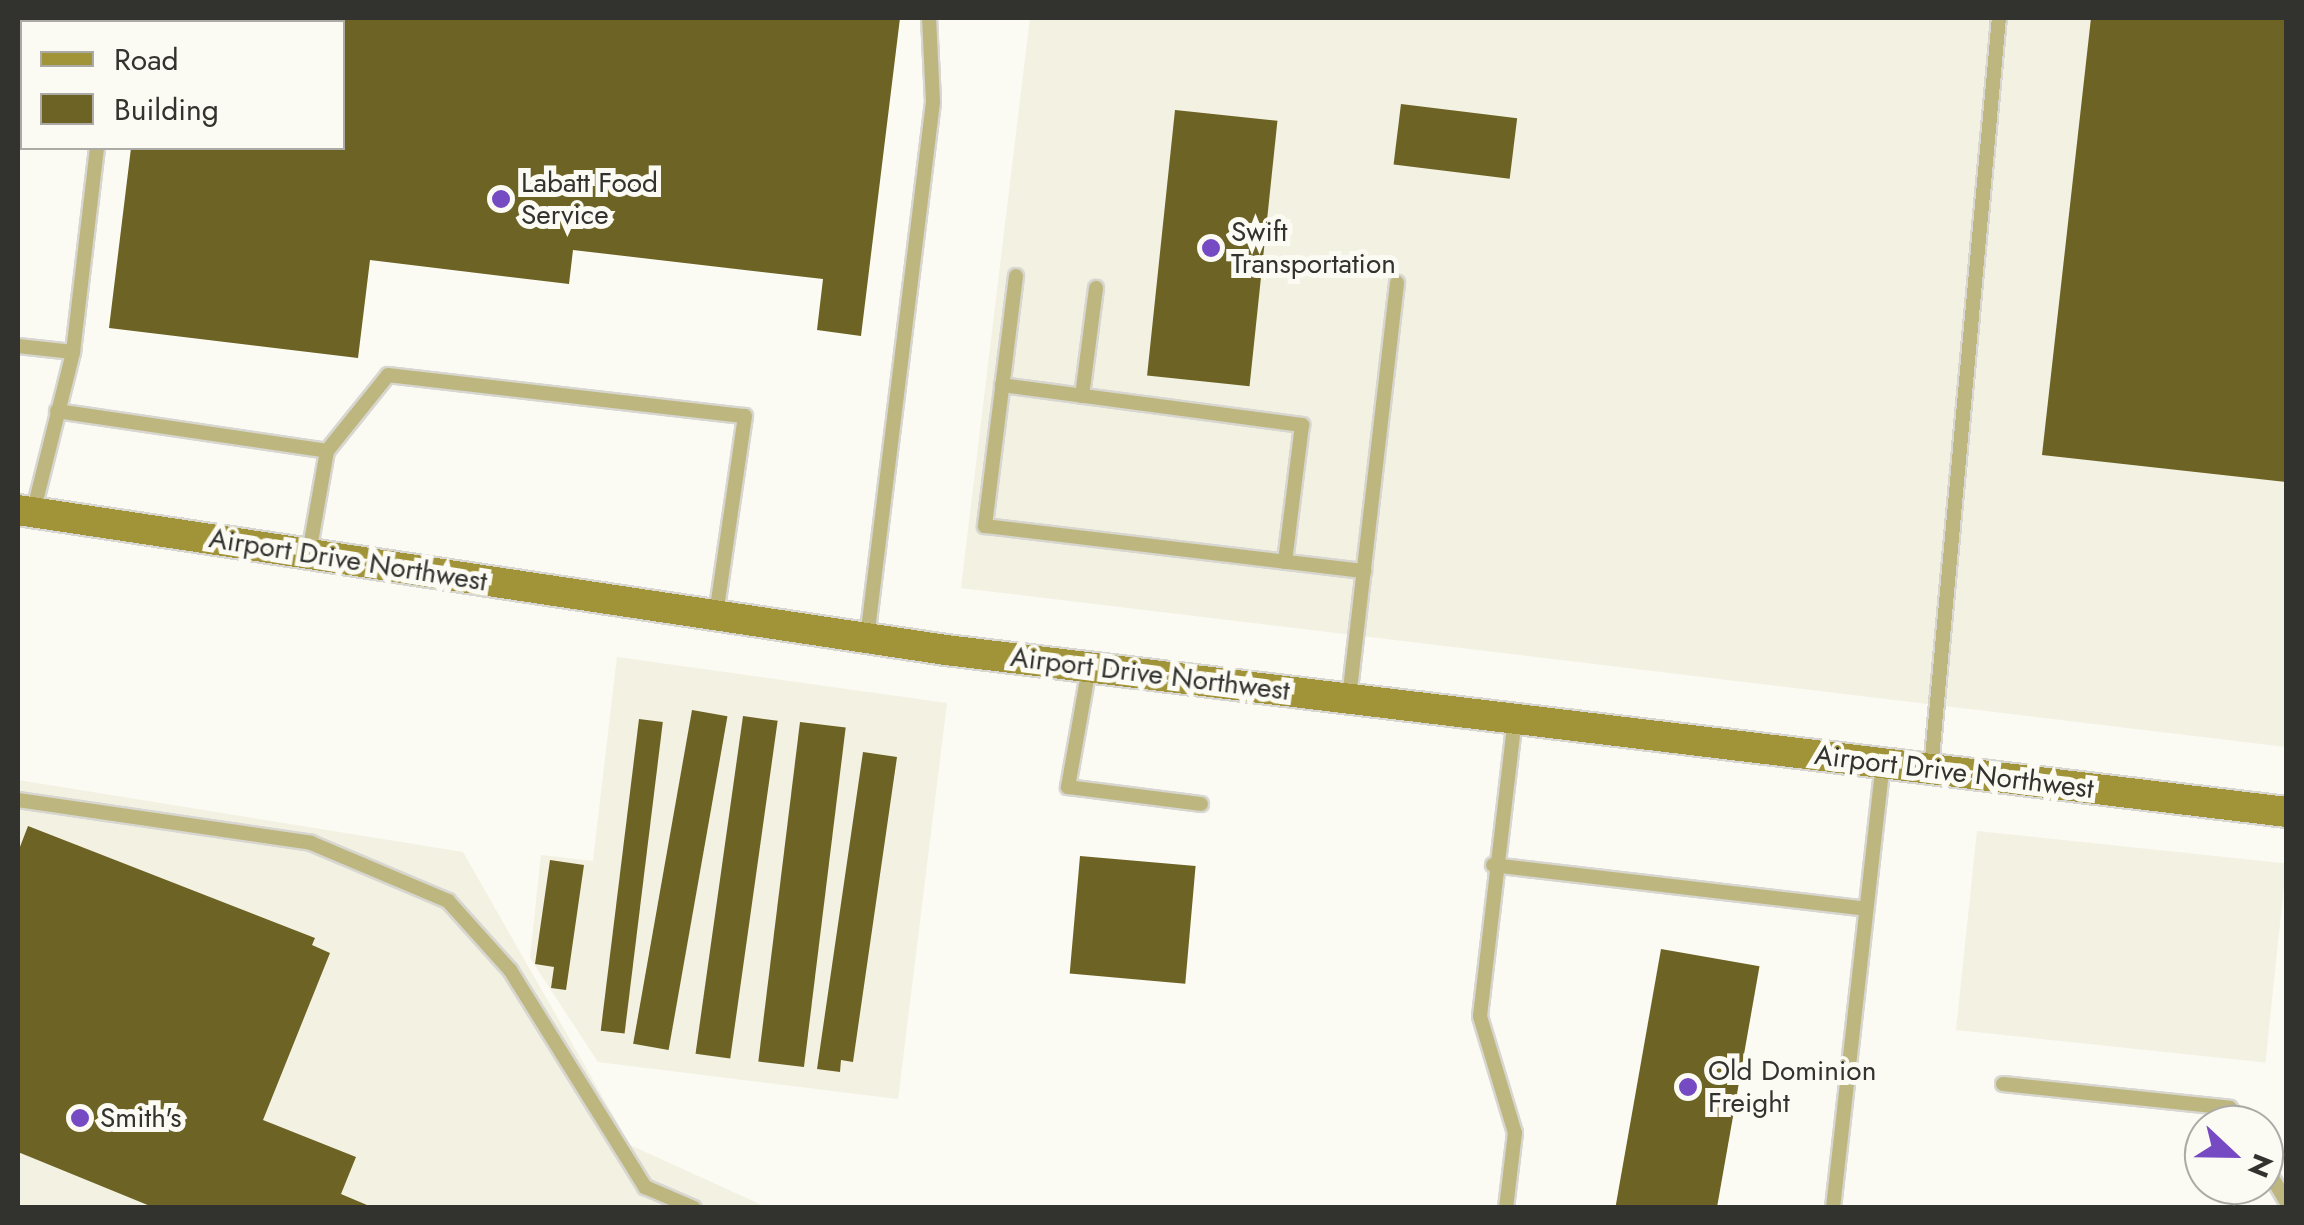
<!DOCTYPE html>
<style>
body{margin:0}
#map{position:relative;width:2304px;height:1225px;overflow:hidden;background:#fbfaf3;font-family:Jost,sans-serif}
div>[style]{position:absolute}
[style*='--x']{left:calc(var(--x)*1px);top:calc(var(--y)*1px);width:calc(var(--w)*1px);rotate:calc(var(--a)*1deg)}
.built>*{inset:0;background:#f3f1e2;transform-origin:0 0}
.building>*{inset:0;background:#6c6324;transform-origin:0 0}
.roads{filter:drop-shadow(2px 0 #d7d6d0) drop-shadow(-2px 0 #d7d6d0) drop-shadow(0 2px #d7d6d0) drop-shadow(0 -2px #d7d6d0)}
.lane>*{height:14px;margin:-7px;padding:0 7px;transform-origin:7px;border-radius:7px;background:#bdb67e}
.secondary>*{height:30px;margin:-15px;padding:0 15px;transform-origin:15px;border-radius:15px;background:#a09338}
.dots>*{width:28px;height:28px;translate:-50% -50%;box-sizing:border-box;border:5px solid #fbfaf3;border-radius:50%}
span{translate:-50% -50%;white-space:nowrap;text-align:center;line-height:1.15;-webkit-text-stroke:10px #fbfaf3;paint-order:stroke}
.poi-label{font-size:28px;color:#32322f}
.left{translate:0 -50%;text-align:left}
.street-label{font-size:28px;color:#32322f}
.frame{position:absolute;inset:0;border:20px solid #32322f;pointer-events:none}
.legend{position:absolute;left:20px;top:20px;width:325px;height:130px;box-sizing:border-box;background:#fbfaf3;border:2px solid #abaaa5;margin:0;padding:12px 18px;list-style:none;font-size:30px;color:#32322f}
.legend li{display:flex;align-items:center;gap:20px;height:50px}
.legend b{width:50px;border:2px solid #abaaa5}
.north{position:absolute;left:2184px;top:1105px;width:100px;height:100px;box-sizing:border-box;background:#fbfaf3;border:2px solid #abaaa5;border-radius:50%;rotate:112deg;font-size:28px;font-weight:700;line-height:40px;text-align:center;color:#32322f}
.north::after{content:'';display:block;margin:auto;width:35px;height:45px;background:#764ac3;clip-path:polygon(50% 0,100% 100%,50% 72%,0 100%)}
</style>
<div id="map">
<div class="built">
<div style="clip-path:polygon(1030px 18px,2286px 18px,2286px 747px,961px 588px)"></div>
<div style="clip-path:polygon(617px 657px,947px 703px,898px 1099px,598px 1062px,530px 958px,541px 855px,593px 861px)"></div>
<div style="clip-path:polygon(18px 780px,463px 852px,630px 1145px,766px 1207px,18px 1207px)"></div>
<div style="left:1977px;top:831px;width:311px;height:200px;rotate:6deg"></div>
</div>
<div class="building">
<div style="clip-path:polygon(147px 18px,900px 18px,861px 336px,817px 330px,823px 279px,573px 250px,569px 284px,370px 260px,358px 358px,109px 328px,131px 148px,342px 148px,342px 22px,146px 22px)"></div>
<div style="clip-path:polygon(2091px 18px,2286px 18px,2286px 482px,2042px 455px)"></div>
<div style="left:1401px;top:104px;width:117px;height:61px;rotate:7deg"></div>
<div style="left:1175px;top:110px;width:103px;height:267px;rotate:6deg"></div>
<div style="left:692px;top:710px;width:36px;height:339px;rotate:10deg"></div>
<div style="left:743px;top:716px;width:35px;height:341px;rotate:8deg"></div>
<div style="left:639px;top:719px;width:24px;height:314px;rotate:7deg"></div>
<div style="left:800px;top:722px;width:46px;height:342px;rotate:7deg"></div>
<div style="clip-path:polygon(863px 752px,897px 757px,853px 1062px,841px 1060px,840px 1072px,817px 1069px)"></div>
<div style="clip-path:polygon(28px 826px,315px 938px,312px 945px,330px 953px,263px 1120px,356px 1157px,341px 1194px,374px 1208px,155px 1208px,18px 1152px,18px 852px)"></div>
<div style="left:1080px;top:856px;width:116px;height:118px;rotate:5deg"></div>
<div style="clip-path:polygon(550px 860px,584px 865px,566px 990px,551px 988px,554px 967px,535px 964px)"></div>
<div style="left:1661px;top:949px;width:100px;height:263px;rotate:10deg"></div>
</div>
<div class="roads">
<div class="lane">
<div style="--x:112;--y:22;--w:4;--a:-76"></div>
<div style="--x:1016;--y:276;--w:252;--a:97.1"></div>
<div style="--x:985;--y:526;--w:382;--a:6.8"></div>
<div style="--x:18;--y:346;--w:55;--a:6.2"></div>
<div style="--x:73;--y:352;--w:205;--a:-83.3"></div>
<div style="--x:1002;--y:385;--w:303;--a:7.6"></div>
<div style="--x:1302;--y:425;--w:138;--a:97.1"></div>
<div style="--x:1082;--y:396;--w:109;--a:-82.6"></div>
<div style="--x:57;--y:411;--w:273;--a:8.4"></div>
<div style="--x:327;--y:451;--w:104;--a:100"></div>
<div style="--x:327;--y:451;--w:97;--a:-51.2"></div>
<div style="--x:388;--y:375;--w:359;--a:6.6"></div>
<div style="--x:745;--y:416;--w:201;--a:98.3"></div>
<div style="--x:33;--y:513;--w:166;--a:-76"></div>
<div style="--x:867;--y:638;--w:540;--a:-82.98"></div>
<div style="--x:933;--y:102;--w:84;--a:-92.7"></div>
<div style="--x:1089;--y:668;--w:121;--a:100"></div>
<div style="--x:1068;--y:787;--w:134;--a:7.3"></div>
<div style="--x:1349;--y:698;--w:418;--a:-83.4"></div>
<div style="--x:1931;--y:769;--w:754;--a:-84.83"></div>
<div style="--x:18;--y:800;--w:296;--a:8.3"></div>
<div style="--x:311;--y:843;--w:149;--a:22.9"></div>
<div style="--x:448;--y:901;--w:93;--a:48.1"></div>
<div style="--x:510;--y:970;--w:256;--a:58.1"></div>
<div style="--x:645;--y:1187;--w:53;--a:23.2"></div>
<div style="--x:1493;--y:865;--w:375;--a:6.7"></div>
<div style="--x:2003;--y:1084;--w:228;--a:6"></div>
<div style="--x:2230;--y:1108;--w:20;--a:60"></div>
<div style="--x:2264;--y:1164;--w:43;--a:59.3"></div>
<div style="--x:1506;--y:1208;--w:76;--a:-83.2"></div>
<div style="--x:1515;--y:1133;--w:122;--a:-106.7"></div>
<div style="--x:1480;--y:1016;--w:300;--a:-83.3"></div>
<div style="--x:1833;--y:1208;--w:448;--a:-83.6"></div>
</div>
<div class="secondary">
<div style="--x:18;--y:510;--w:939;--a:8.58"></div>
<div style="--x:946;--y:650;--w:1350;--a:6.89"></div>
</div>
</div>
<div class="dots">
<div style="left:501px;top:199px;background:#764ac3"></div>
<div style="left:1211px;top:248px;background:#764ac3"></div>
<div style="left:1688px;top:1087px;background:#764ac3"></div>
<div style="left:80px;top:1118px;background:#764ac3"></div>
</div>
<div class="poi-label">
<span class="left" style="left:521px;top:199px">Labatt Food<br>Service</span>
<span class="left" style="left:1231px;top:248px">Swift<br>Transportation</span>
<span class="left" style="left:1708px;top:1087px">Old Dominion<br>Freight</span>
<span class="left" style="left:100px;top:1118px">Smith's</span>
</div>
<div class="street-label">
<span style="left:348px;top:560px;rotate:9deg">Airport Drive Northwest</span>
<span style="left:1150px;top:674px;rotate:7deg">Airport Drive Northwest</span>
<span style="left:1954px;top:772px;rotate:7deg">Airport Drive Northwest</span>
</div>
<div class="frame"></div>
<ul class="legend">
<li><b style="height:12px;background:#a09338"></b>Road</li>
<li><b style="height:28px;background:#6c6324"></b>Building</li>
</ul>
<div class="north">N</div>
</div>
